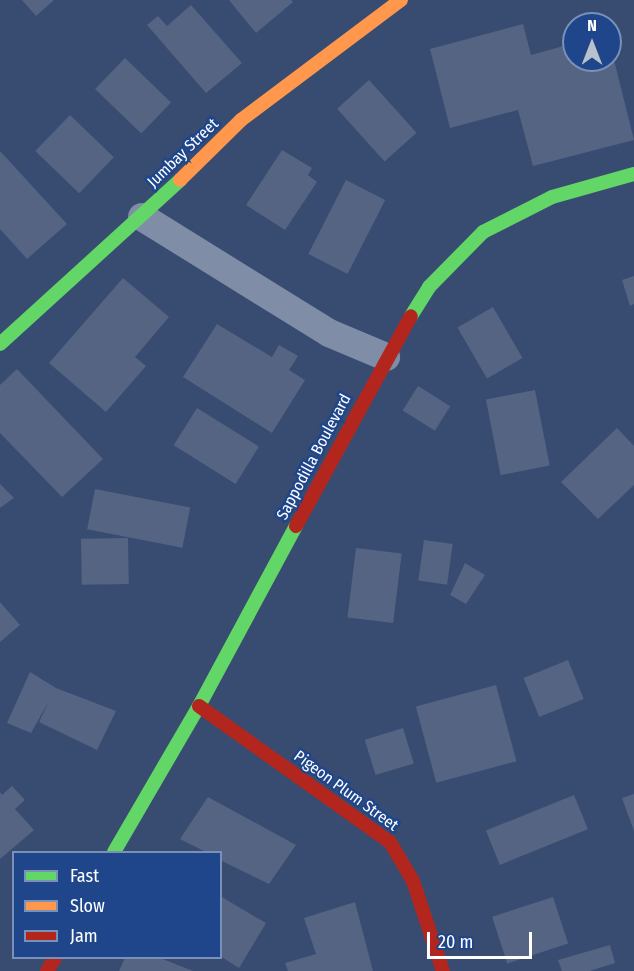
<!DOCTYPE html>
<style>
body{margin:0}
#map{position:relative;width:634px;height:971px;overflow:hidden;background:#384c72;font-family:"Fira Sans Condensed",sans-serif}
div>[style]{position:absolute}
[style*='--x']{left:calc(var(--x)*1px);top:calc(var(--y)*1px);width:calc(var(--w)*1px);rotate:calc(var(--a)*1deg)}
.building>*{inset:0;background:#546482;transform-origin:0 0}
.street>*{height:28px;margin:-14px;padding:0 14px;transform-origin:14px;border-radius:14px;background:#7f8da6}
.fast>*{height:14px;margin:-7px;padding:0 7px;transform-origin:7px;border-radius:7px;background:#63d668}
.slow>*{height:14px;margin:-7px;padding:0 7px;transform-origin:7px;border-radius:7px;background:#ff974d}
.jam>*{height:14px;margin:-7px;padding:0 7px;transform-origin:7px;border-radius:7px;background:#b3261e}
span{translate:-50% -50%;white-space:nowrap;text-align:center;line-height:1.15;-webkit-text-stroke:5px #1f468a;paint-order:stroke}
.street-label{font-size:16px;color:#fff}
.legend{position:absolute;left:12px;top:851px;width:210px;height:108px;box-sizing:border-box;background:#1f468a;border:2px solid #7990b9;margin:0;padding:8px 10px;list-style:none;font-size:18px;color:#fff}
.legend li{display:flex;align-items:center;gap:12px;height:30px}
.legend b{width:30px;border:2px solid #7990b9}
.north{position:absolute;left:562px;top:12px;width:60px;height:60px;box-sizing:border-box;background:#1f468a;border:2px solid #7990b9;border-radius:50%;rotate:0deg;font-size:16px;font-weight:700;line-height:24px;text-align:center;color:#fff}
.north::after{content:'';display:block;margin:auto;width:21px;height:27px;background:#b9c0ce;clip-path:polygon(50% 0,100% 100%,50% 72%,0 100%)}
.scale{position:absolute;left:427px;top:932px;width:105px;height:27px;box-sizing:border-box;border:3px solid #fff;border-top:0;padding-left:8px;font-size:18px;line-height:21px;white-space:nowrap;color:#fff;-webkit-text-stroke:4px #1f468a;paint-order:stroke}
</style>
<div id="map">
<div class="building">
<div style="clip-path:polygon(22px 0,54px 0,36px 16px)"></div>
<div style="clip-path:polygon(229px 0,291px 0,293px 2px,256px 33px)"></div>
<div style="clip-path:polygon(191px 5px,242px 63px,206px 93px,147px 25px,158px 16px,167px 26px)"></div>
<div style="clip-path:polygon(523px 24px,531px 55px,574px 43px,574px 60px,610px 60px,611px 48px,634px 140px,533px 166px,518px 110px,450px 128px,430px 49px)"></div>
<div style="left:125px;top:58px;width:64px;height:43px;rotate:44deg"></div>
<div style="left:369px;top:80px;width:71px;height:43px;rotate:48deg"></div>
<div style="left:70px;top:115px;width:61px;height:50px;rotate:44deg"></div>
<div style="clip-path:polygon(282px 150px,312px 168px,308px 175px,317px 182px,285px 230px,246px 205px)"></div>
<div style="clip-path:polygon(0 151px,67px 224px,27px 259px,0 229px)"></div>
<div style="left:346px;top:180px;width:44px;height:83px;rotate:27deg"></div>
<div style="clip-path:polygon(634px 276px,634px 304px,630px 306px,622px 280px)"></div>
<div style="clip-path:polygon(123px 278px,169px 317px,135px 357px,146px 366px,106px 412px,49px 363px)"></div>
<div style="left:493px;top:307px;width:59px;height:41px;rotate:60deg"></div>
<div style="clip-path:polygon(217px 324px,272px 357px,279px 345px,298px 356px,289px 370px,305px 380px,272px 433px,183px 377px)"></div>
<div style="clip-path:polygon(17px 369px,103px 459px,62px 497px,0 433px,0 385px)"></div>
<div style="left:418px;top:386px;width:38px;height:29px;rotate:32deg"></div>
<div style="left:535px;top:390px;width:77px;height:50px;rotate:79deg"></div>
<div style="left:197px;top:408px;width:73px;height:44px;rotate:32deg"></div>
<div style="clip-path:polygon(617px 428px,634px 446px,634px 485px,598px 519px,561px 482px)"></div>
<div style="clip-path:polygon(0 484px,14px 498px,0 508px)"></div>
<div style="left:95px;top:489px;width:97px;height:41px;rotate:11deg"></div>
<div style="left:128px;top:538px;width:46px;height:47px;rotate:89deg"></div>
<div style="left:424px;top:540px;width:29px;height:41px;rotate:8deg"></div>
<div style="left:356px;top:548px;width:46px;height:70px;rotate:7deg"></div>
<div style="clip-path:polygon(465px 563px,485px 575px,466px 604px,450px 595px)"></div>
<div style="clip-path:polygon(0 602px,20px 625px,0 642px)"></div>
<div style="left:568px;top:660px;width:42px;height:48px;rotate:68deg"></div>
<div style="clip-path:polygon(30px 672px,56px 688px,116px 711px,97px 750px,39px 722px,49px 701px,31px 733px,7px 723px)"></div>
<div style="left:496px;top:685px;width:79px;height:83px;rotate:75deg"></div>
<div style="left:403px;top:728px;width:37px;height:40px;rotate:73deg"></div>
<div style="clip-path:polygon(12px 786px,25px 800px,15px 809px,34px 830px,0 859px,0 792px,2px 795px)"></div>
<div style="clip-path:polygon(634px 794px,634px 831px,622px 798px)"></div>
<div style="left:574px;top:795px;width:37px;height:95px;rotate:68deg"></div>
<div style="clip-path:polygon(208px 797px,296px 845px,269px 884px,220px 860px,220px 852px,206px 852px,180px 839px)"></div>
<div style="clip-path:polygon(220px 896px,266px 923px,239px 968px,220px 956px)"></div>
<div style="left:553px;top:897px;width:49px;height:64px;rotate:72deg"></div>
<div style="clip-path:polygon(355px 902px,373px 971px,288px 971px,285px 963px,316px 954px,304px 918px)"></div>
<div style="clip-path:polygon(610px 945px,615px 963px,590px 971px,562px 971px,558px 960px)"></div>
<div style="clip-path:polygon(125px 958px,160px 958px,193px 971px,119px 971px)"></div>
</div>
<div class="street">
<div style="--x:142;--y:217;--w:220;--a:31.8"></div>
<div style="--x:329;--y:333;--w:62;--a:22.8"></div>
</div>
<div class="fast">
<div style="--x:411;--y:316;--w:34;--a:-58"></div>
<div style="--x:429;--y:287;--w:77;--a:-45.5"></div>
<div style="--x:483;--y:232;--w:77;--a:-26.9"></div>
<div style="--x:552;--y:197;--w:85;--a:-15.7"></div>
<div style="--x:0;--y:344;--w:244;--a:-42.3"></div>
<div style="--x:114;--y:852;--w:169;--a:-59.8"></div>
<div style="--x:199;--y:706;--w:204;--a:-61.7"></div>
</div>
<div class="slow">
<div style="--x:180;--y:180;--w:86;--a:-44.5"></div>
<div style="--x:241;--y:120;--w:200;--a:-36.9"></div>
</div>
<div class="jam">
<div style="--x:296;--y:526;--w:239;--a:-61.3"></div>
<div style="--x:199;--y:706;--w:234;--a:35.5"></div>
<div style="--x:390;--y:842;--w:45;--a:59.5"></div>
<div style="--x:413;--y:881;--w:95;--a:71.6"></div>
<div style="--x:47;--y:971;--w:15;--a:-58"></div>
</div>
<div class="street-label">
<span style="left:183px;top:153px;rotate:-44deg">Jumbay Street</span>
<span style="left:314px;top:457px;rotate:-62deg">Sappodilla Boulevard</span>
<span style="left:346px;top:791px;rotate:36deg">Pigeon Plum Street</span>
</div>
<ul class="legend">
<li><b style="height:8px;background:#63d668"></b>Fast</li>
<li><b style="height:8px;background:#ff974d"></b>Slow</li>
<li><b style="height:8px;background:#b3261e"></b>Jam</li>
</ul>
<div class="north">N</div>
<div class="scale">20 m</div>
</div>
